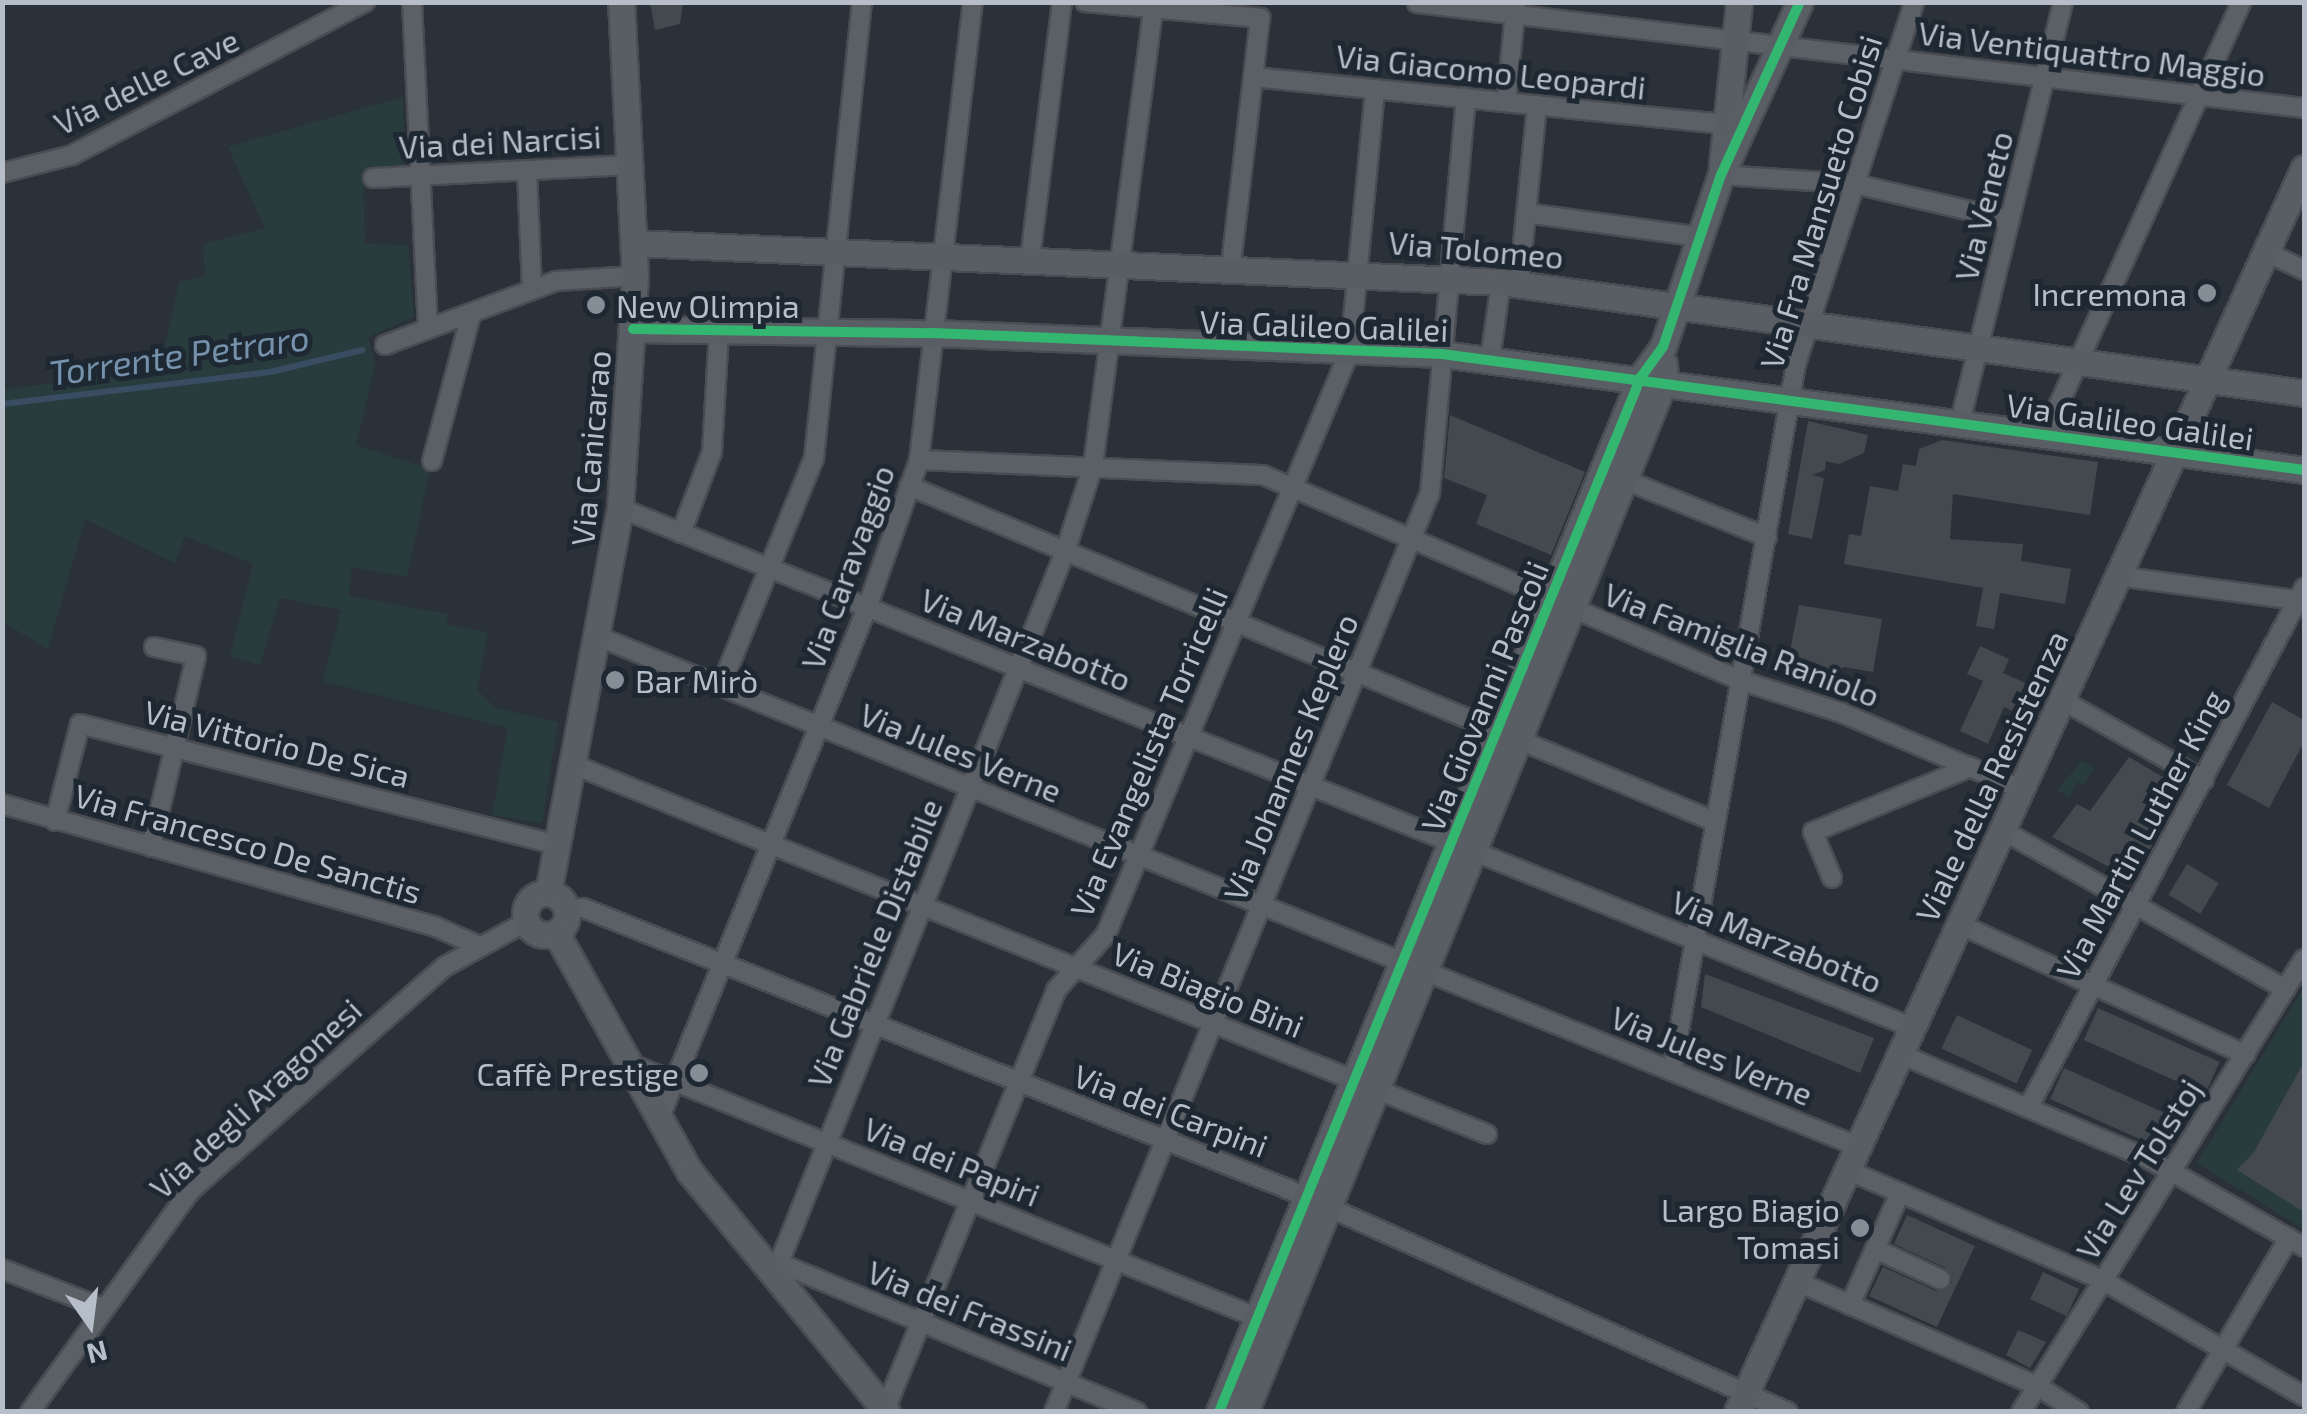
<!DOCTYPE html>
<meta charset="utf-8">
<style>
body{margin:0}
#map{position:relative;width:2307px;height:1414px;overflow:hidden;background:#2b3138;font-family:"Exo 2",sans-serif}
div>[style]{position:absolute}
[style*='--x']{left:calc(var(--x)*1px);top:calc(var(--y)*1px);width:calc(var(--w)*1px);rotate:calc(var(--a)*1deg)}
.green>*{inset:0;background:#283c3e}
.stream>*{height:6px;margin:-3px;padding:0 3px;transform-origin:3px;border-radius:3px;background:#394d62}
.building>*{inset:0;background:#43494e;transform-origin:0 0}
.roads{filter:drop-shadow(2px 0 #494d53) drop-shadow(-2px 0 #494d53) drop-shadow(0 2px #494d53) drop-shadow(0 -2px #494d53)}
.street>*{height:18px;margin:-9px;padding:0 9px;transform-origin:9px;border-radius:9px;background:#5b6066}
.secondary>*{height:25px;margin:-12.5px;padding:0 12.5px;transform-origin:12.5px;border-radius:12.5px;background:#595e65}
.secondary>.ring{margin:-12.5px;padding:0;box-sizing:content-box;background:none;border:25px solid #595e65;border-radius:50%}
.cycleway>*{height:10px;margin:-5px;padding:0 5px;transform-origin:5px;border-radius:5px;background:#33b770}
.dots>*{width:28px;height:28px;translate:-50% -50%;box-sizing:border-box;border:5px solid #1e2833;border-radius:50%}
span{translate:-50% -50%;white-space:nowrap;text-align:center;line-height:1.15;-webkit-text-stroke:10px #1e2833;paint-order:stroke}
.street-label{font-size:32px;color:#b5bec9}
.poi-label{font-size:32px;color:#b5bec9}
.right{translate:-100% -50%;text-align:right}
.left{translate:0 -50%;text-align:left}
.water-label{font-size:35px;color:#7591ab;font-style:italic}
.frame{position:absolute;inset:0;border:5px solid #b5bec9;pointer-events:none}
.north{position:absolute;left:40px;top:1274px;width:100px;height:100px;-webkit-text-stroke:8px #1e2833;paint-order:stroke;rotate:166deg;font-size:28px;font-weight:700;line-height:40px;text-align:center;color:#b5bec9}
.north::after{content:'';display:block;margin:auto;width:35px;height:45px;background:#b5bec9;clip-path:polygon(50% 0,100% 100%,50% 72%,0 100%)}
</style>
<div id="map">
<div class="green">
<div style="clip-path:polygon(403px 97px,406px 172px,363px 176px,365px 244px,408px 245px,414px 317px,368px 337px,375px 365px,356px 445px,430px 469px,407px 577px,352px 567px,349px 596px,448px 614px,447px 625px,488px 632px,477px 690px,495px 708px,558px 722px,542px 823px,492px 815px,508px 728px,323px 681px,341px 610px,280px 598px,260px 665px,230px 656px,253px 564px,185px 536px,175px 563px,85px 519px,48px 649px,3px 622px,2px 390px,160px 368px,179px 282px,205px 276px,203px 244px,265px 228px,228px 147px)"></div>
<div style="clip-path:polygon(2082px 761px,2094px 768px,2084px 785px,2077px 782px,2069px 797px,2057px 790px)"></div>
<div style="clip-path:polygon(2304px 987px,2304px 1229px,2197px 1163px)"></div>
</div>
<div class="stream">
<div style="--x:2;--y:404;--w:270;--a:-6.8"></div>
<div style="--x:270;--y:372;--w:95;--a:-13.4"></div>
</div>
<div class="building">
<div style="clip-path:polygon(650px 2px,683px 2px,680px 24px,655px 30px)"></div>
<div style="clip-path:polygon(1450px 415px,1585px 472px,1551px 555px,1476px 524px,1487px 495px,1444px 478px)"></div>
<div style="clip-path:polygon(1808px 421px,1868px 435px,1864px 453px,1839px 464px,1826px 461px,1825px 470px,1812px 475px,1824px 478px,1812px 539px,1788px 534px)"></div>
<div style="clip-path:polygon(1942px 440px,2098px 462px,2090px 515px,1953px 494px,1950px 539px,2023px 544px,2021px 561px,2071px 569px,2065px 604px,2000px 593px,1994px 629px,1976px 626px,1983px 588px,1844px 564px,1849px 534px,1861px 536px,1870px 486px,1898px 491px,1903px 464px,1916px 466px,1919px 449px)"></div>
<div style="clip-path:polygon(1799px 605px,1882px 619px,1873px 672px,1844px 667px,1827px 678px,1815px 663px,1789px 656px)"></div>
<div style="clip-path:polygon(1980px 646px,2009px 659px,2003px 673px,2039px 689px,2026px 717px,2004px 707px,1988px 744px,1960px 731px,1983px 681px,1967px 674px)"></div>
<div style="clip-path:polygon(2272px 702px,2304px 720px,2304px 742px,2269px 808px,2227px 785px)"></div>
<div style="clip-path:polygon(2129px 757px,2181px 788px,2134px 880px,2052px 837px,2077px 804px,2090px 811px)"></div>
<div style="left:2187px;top:864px;width:37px;height:36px;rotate:31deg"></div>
<div style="clip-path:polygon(1705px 974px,1874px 1038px,1860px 1073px,1701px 1007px)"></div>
<div style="left:2098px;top:1008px;width:133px;height:35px;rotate:24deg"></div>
<div style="left:1957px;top:1015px;width:83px;height:37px;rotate:25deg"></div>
<div style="clip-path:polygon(2304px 1062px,2304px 1212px,2237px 1170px,2254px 1152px)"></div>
<div style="left:2064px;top:1068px;width:130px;height:34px;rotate:24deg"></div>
<div style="clip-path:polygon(1907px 1215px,1975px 1246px,1937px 1327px,1869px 1296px,1883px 1267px,1936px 1291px,1952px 1283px,1946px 1268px,1894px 1244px)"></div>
<div style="left:2043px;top:1272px;width:40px;height:30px;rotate:25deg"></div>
<div style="clip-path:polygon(2018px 1330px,2046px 1342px,2030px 1368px,2006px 1355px)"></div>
</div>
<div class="roads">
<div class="street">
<div style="--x:412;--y:2;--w:327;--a:87.2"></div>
<div style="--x:1085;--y:2;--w:176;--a:5.2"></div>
<div style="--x:1260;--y:18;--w:250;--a:96.7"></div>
<div style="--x:1417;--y:3;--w:893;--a:6.75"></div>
<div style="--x:1253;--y:77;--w:473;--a:5.7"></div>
<div style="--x:1506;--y:102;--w:100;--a:-84.2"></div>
<div style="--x:527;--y:170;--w:119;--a:87.6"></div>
<div style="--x:2;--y:173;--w:72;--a:-14.4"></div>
<div style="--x:72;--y:155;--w:331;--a:-27.6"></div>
<div style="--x:1721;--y:175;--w:134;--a:3.8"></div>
<div style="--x:1855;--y:184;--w:159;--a:13.1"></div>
<div style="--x:373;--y:178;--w:258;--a:-2.9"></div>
<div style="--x:1526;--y:213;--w:177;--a:7.8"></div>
<div style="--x:2266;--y:252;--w:42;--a:25.3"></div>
<div style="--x:1030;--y:259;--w:259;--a:-82.9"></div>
<div style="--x:1519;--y:283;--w:179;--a:-84.2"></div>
<div style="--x:385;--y:345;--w:183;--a:-20.5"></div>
<div style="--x:556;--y:281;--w:79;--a:-3.6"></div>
<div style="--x:1490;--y:360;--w:79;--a:-82"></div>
<div style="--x:1960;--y:422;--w:432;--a:-76.2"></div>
<div style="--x:2045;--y:435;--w:475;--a:-65.6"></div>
<div style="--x:919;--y:460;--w:344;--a:2.5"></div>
<div style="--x:1263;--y:475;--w:521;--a:23.27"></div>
<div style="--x:1742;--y:681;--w:105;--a:17.7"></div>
<div style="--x:1842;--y:713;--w:194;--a:23"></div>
<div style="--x:432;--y:461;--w:152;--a:-75.1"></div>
<div style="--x:1625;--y:480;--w:153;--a:21.9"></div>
<div style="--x:909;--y:486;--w:874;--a:22.6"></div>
<div style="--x:620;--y:508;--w:1391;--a:21.9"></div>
<div style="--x:681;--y:533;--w:87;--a:-69.1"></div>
<div style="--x:712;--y:452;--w:123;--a:-86.7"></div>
<div style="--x:2118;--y:576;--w:188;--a:7.7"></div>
<div style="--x:599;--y:637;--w:1357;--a:22.03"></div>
<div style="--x:721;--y:686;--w:246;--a:-67.8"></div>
<div style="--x:814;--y:458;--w:459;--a:-84"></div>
<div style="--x:2062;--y:700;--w:163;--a:29.4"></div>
<div style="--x:572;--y:764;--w:987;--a:22.02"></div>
<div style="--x:2;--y:804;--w:451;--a:15.8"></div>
<div style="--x:436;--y:927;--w:43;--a:23.6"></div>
<div style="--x:55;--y:821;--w:100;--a:-75.5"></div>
<div style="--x:80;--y:724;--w:490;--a:14.2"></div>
<div style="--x:2002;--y:830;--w:325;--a:29.3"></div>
<div style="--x:151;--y:847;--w:196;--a:-76.7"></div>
<div style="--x:196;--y:656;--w:43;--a:-167.9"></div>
<div style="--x:1832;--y:878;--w:50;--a:-112.4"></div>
<div style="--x:1813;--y:832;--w:171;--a:-22.4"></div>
<div style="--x:567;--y:909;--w:16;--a:-4"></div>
<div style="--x:583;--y:908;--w:754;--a:21.73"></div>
<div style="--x:1283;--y:1187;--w:553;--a:24.02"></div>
<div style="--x:1959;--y:924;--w:315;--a:24.5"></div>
<div style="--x:1900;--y:1054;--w:270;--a:22.9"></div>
<div style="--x:2149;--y:1159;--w:178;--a:29.6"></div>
<div style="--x:629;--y:1063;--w:689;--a:22.06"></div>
<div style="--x:1672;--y:1071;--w:718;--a:-80.05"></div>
<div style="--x:1796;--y:364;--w:381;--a:-71.9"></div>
<div style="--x:2028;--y:1108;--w:589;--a:-62.04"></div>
<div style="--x:658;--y:1122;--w:555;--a:-67.87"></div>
<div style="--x:867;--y:608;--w:157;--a:-70.6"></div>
<div style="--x:919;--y:460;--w:461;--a:-83.3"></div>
<div style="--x:1847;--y:1170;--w:278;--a:23.3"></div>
<div style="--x:2102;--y:1280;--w:233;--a:29.9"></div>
<div style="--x:1875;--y:1249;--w:72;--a:24.8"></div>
<div style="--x:779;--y:1263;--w:388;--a:22.6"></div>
<div style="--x:2;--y:1269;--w:105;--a:21.2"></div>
<div style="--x:771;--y:1271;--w:11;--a:-45"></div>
<div style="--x:779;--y:1263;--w:766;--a:-68.09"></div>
<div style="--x:1065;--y:552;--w:90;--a:-72"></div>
<div style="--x:1093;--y:466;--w:468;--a:-82.5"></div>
<div style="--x:1796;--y:1281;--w:263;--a:23.5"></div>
<div style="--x:2037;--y:1386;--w:49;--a:31.8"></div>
<div style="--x:1850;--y:1305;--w:123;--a:-65.9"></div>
<div style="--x:885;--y:1410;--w:453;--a:-67.8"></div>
<div style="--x:1056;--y:990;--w:75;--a:-48.2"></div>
<div style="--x:1106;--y:934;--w:633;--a:-67.32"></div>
<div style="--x:1350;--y:350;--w:262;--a:-84.5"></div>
<div style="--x:30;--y:1412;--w:273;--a:-54.1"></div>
<div style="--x:190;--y:1191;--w:339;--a:-41.4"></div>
<div style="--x:444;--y:967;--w:94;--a:-28.8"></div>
<div style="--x:1054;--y:1412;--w:993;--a:-67.75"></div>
<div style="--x:1430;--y:493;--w:397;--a:-84.8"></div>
<div style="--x:2021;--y:1412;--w:534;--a:-58.01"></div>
<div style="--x:2186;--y:1412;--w:202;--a:-59.4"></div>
</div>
<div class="secondary">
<div style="--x:1722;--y:165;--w:164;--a:-84"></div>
<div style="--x:635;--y:243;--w:867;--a:2.58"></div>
<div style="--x:1501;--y:282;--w:811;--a:7.87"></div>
<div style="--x:633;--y:329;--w:300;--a:0.8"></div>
<div style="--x:933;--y:333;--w:509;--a:2.36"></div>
<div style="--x:1442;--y:354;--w:870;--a:7.66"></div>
<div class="ring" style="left:525px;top:893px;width:17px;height:17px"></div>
<div style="--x:548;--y:893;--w:392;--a:-79.4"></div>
<div style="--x:620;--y:508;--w:232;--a:-86.3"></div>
<div style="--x:635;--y:276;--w:274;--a:-92.9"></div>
<div style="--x:556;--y:933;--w:273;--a:60.8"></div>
<div style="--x:689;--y:1171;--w:312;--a:50.6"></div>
<div style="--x:1219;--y:1412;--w:1118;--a:-67.82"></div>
<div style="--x:1641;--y:377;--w:37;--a:-54"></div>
<div style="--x:1663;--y:347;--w:182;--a:-71.4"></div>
<div style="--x:1721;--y:175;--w:190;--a:-65.5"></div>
<div style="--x:1245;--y:1412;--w:1115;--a:-67.87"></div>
<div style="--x:1665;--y:379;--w:15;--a:-94"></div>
<div style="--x:1737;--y:1412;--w:1367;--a:-65.5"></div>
</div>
</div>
<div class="cycleway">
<div style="--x:633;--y:329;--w:300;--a:0.8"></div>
<div style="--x:933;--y:333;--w:509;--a:2.36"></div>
<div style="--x:1442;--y:354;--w:870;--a:7.66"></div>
<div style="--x:1219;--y:1412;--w:1118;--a:-67.82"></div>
<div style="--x:1641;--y:377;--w:37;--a:-54"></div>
<div style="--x:1663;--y:347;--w:182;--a:-71.4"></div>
<div style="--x:1721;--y:175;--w:190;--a:-65.5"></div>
</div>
<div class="dots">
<div style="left:2207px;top:293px;background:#858d96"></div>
<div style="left:596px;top:305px;background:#858d96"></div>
<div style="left:615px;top:680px;background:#858d96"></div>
<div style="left:699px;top:1073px;background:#858d96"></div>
<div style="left:1860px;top:1228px;background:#858d96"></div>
</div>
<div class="street-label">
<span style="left:2092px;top:53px;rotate:7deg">Via Ventiquattro Maggio</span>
<span style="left:1491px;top:71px;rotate:6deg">Via Giacomo Leopardi</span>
<span style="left:146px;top:81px;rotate:-26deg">Via delle Cave</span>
<span style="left:500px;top:141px;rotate:-3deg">Via dei Narcisi</span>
<span style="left:1820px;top:202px;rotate:-73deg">Via Fra Mansueto Cobisi</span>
<span style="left:1983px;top:206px;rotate:-76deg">Via Veneto</span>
<span style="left:1476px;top:249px;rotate:5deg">Via Tolomeo</span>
<span style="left:1324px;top:325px;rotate:2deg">Via Galileo Galilei</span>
<span style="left:2130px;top:421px;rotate:8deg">Via Galileo Galilei</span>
<span style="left:590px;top:448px;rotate:-85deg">Via Canicarao</span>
<span style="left:847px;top:567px;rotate:-70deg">Via Caravaggio</span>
<span style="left:1026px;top:639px;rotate:22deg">Via Marzabotto</span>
<span style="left:1742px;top:644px;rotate:21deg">Via Famiglia Raniolo</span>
<span style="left:1484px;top:696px;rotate:-68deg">Via Giovanni Pascoli</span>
<span style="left:277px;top:743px;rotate:14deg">Via Vittorio De Sica</span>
<span style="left:961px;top:752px;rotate:22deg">Via Jules Verne</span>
<span style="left:1148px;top:752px;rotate:-67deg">Via Evangelista Torricelli</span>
<span style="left:1290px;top:757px;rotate:-68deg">Via Johannes Keplero</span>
<span style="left:1991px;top:776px;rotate:-65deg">Viale della Resistenza</span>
<span style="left:2140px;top:834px;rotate:-62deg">Via Martin Luther King</span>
<span style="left:248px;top:843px;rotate:16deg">Via Francesco De Sanctis</span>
<span style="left:1777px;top:941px;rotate:22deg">Via Marzabotto</span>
<span style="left:874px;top:943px;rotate:-68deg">Via Gabriele Distabile</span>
<span style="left:1208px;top:989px;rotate:22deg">Via Biagio Bini</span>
<span style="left:1712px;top:1055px;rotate:22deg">Via Jules Verne</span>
<span style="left:255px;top:1098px;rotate:-43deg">Via degli Aragonesi</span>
<span style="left:1171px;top:1110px;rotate:21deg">Via dei Carpini</span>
<span style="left:952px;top:1161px;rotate:22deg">Via dei Papiri</span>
<span style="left:2138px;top:1169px;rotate:-58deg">Via Lev Tolstoj</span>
<span style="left:970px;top:1310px;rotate:22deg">Via dei Frassini</span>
</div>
<div class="poi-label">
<span class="right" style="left:2187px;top:293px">Incremona</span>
<span class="left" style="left:616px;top:305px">New Olimpia</span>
<span class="left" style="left:635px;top:680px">Bar Mirò</span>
<span class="right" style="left:679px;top:1073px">Caffè Prestige</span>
<span class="right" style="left:1840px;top:1228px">Largo Biagio<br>Tomasi</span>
</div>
<div class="water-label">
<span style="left:179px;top:354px;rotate:-8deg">Torrente Petraro</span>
</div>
<div class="frame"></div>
<div class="north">N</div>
</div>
